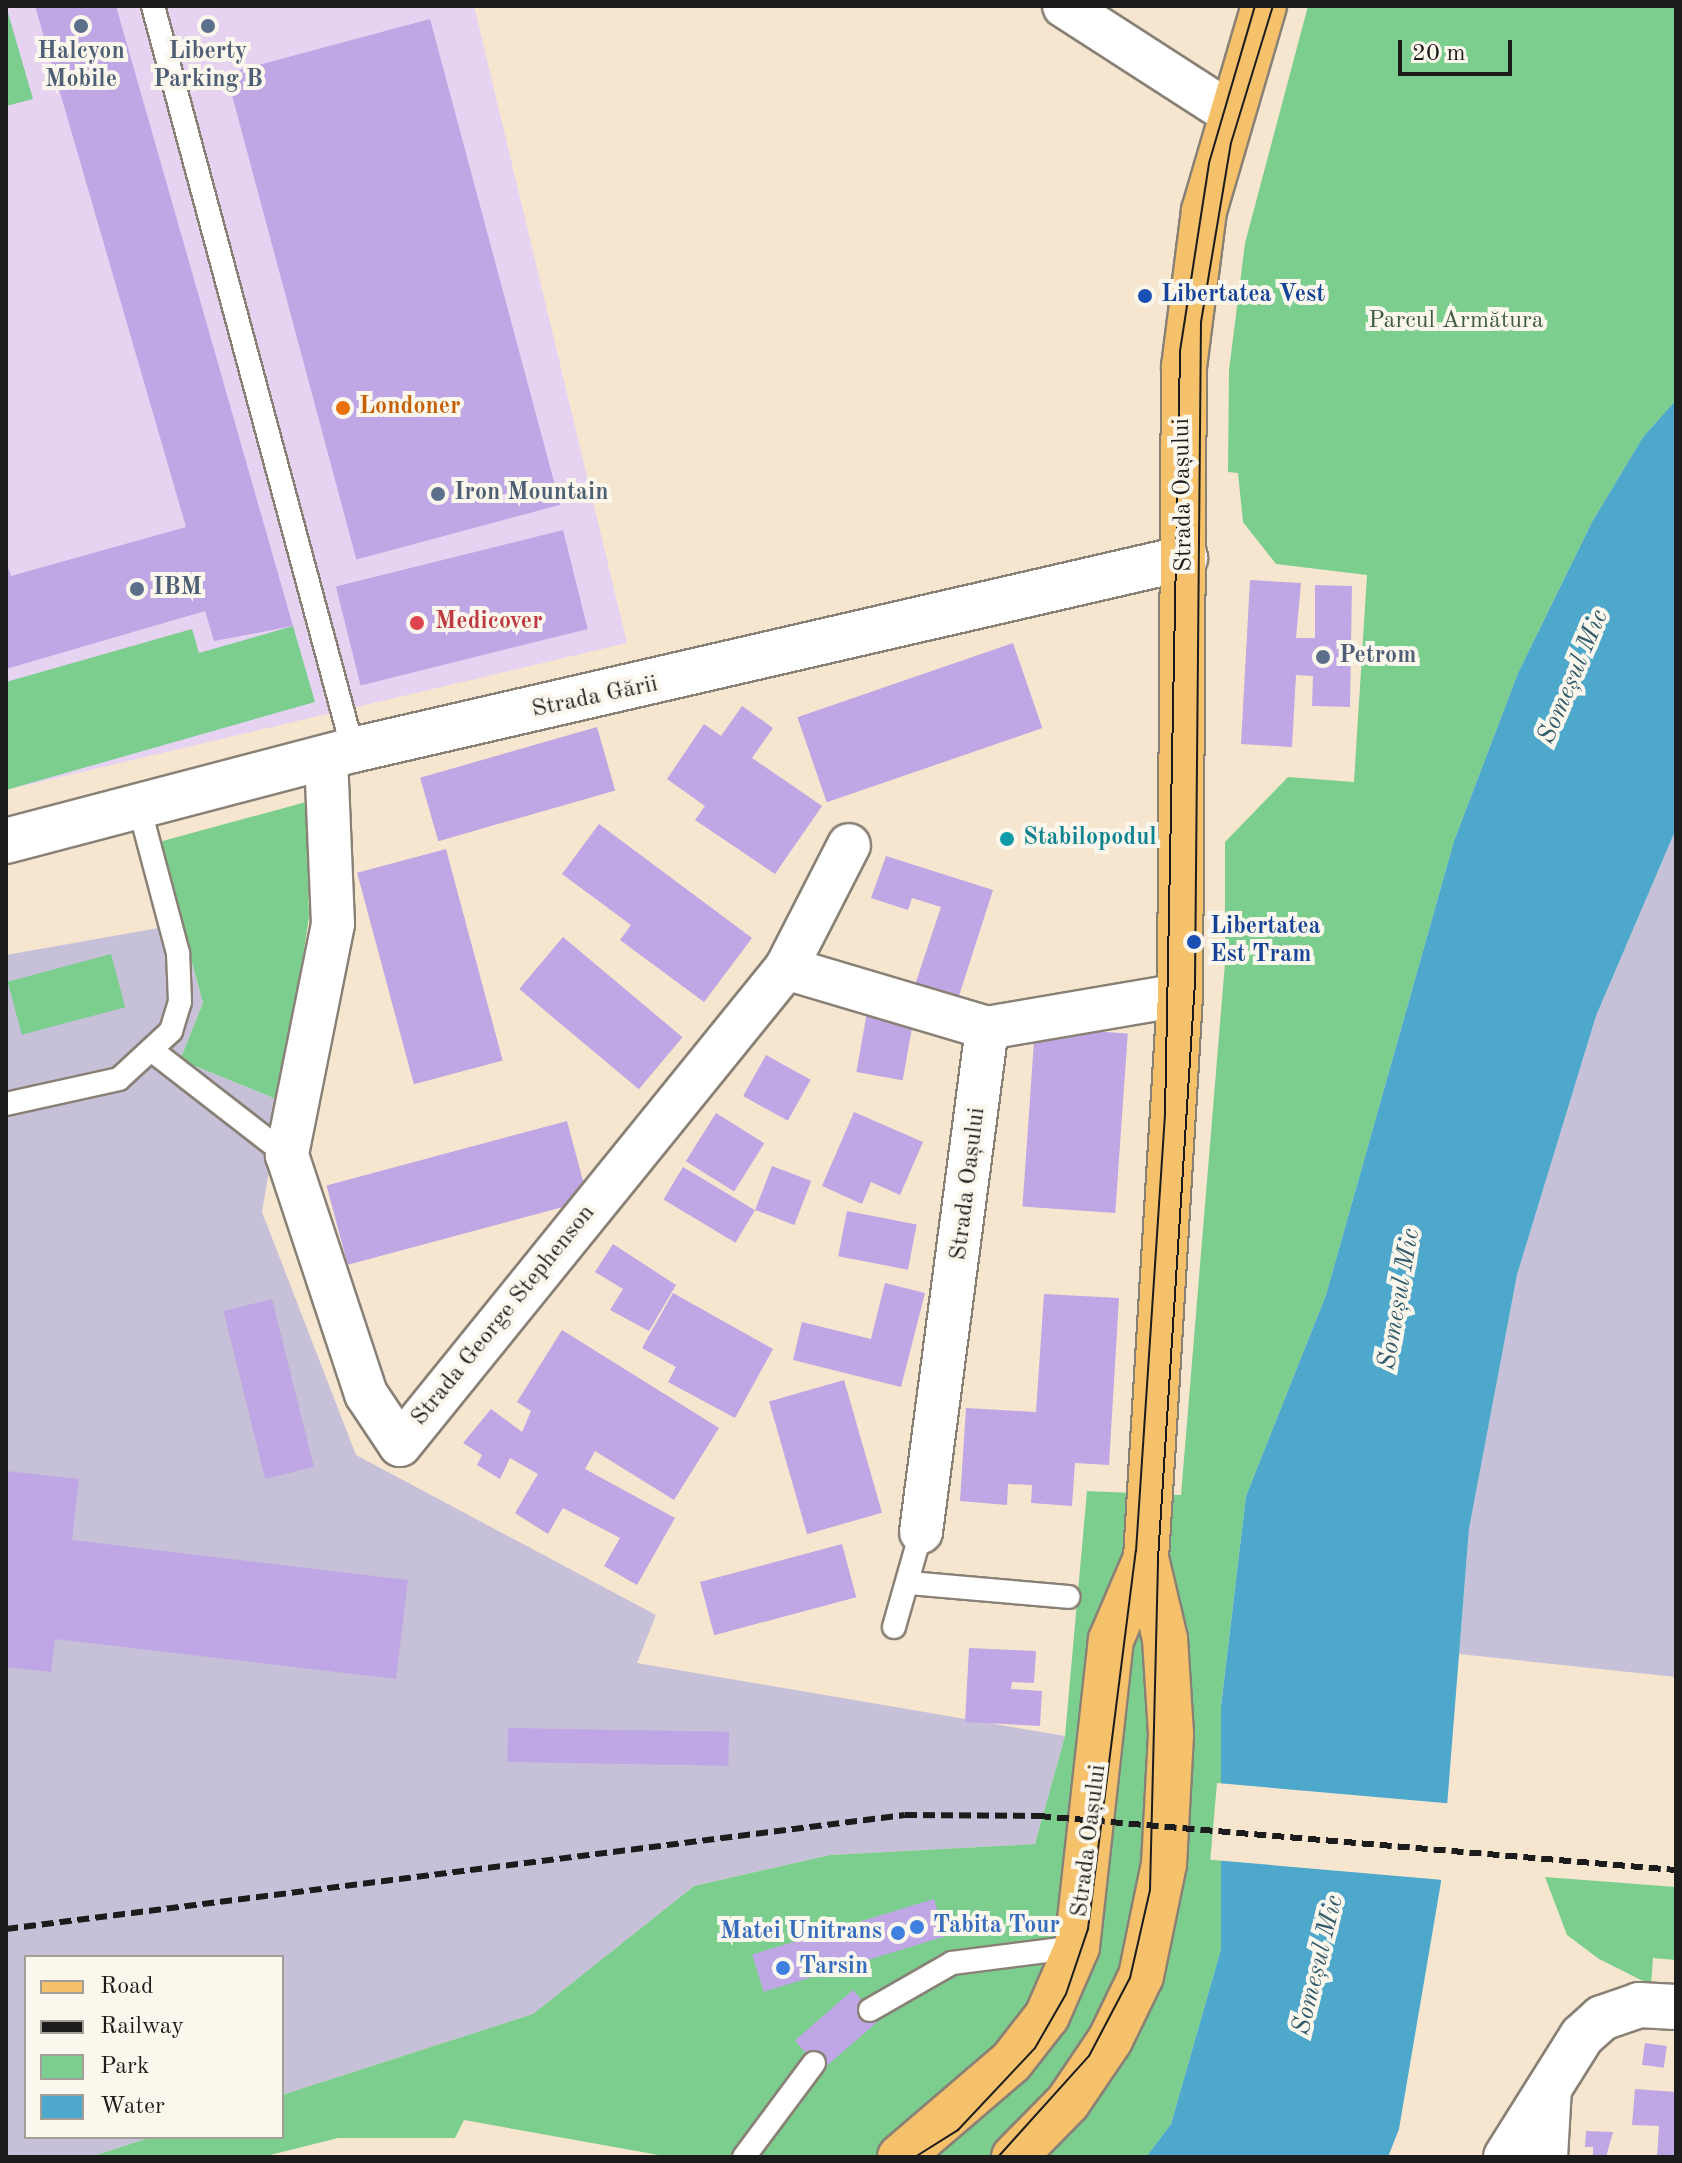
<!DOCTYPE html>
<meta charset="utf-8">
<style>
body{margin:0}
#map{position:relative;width:1682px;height:2163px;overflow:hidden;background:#f6e6cf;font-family:"Old Standard TT",serif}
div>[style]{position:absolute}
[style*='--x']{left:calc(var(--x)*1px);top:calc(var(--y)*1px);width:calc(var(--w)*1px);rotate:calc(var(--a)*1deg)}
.built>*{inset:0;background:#e5d3f1}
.industrial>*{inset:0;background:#c7c0d9}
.green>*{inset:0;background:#7cce8f;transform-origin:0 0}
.water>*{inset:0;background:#4ea8cc}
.pier>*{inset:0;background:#f6e6cf;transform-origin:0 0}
.building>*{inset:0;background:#bfa6e4;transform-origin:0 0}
.roads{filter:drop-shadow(2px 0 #898176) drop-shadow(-2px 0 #898176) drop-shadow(0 2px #898176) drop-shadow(0 -2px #898176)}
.service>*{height:22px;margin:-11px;padding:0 11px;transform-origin:11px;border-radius:11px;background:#fff}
.minor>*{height:42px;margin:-21px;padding:0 21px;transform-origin:21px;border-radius:21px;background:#fff}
.tertiary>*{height:44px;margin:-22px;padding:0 22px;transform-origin:22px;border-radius:22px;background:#fff}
.primary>*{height:44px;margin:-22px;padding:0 22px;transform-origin:22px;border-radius:22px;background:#f5c16b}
.tram>*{height:2px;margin:-1px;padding:0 1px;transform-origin:1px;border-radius:1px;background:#1c1c1c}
.rail>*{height:6px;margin-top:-3px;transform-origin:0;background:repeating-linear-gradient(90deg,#1c1c1c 0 12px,transparent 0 18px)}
.dots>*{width:22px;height:22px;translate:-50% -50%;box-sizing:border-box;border:4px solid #fbf7ec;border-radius:50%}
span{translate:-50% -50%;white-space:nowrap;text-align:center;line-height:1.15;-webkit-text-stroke:8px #fbf7ec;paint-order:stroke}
.service-label{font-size:24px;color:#4e5e75;font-weight:700}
.left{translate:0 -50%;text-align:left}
.transit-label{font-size:24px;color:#164399;font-weight:700}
.park-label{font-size:24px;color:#3e5a44}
.food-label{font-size:24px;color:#c56008;font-weight:700}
.street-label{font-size:24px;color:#1c1c1c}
.health-label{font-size:24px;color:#be3a42;font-weight:700}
.culture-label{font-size:24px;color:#0d838f;font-weight:700}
.shop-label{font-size:24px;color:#366cbe;font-weight:700}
.right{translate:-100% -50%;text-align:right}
.water-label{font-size:26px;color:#325b6b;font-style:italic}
.frame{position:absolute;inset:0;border:8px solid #1c1c1c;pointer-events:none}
.legend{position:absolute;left:24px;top:1955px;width:260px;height:184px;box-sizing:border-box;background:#fbf7ec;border:2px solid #a29f99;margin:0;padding:10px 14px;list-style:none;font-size:24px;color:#1c1c1c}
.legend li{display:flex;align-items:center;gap:16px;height:40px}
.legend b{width:40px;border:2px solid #a29f99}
.scale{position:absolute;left:1398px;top:40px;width:114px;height:36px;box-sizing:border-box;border:4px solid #1c1c1c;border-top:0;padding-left:10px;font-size:24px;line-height:28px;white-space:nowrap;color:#1c1c1c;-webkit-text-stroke:6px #fbf7ec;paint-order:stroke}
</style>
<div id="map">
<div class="built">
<div style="clip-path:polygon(6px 6px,474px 6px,627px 643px,6px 790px)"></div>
</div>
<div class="industrial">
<div style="clip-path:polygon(1676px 829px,1676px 1677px,1459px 1654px,1469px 1529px,1517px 1275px,1596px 1016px)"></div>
<div style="clip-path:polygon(181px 924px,203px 1003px,180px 1060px,281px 1101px,262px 1212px,356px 1455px,656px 1615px,637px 1663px,1065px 1736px,1035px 1844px,830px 1855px,694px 1886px,533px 2014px,282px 2095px,282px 1957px,26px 1957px,26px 2137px,152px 2137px,90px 2157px,6px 2157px,6px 955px)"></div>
</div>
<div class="green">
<div style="clip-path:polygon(6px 6px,33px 99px,6px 106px)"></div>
<div style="clip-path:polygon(1308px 6px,1676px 6px,1676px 400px,1643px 437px,1592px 522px,1518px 673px,1454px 841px,1326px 1295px,1246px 1496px,1221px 1705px,1221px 1949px,1171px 2124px,1146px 2157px,670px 2157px,464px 2120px,455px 2138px,338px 2138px,262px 2157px,90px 2157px,152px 2137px,282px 2137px,282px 2095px,533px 2014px,694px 1886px,830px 1855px,1035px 1844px,1065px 1736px,1087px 1491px,1181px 1495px,1225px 963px,1225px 842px,1288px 777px,1354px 782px,1367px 575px,1276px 564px,1243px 522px,1238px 473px,1228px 472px,1229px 370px,1245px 243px)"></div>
<div style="clip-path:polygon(293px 626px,315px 702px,6px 790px,6px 682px,192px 629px,199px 653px)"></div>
<div style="clip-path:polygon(306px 802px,309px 917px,281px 1101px,180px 1060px,203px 1003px,159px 842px)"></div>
<div style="left:111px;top:954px;width:55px;height:107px;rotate:75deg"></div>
<div style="clip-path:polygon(1545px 1877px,1676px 1887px,1676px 1960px,1653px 1958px,1651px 1985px,1599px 1959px,1567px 1935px)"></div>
</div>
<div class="water">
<div style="clip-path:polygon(1676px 400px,1676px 829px,1596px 1016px,1517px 1275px,1469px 1529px,1441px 1882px,1399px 2129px,1388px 2157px,1146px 2157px,1171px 2124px,1221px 1949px,1221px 1706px,1246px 1496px,1326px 1295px,1454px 841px,1518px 673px,1592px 522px,1643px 437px)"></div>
</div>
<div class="pier">
<div style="left:1217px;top:1783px;width:234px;height:77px;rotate:5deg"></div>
</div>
<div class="building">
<div style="clip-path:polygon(35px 6px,116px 6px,293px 626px,214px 641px,205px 611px,6px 669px,6px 562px,11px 576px,186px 527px)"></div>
<div style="left:430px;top:19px;width:503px;height:211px;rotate:75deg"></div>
<div style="left:563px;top:530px;width:102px;height:234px;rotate:76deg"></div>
<div style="clip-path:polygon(1250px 580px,1301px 583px,1296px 638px,1315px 638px,1315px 585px,1352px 586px,1350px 707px,1312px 706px,1313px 676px,1296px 675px,1292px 747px,1241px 744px)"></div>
<div style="left:1013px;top:643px;width:90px;height:228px;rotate:71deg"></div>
<div style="clip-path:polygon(742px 706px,773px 728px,752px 758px,822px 806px,775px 874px,695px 820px,705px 806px,667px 779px,704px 724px,721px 736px)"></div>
<div style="left:597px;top:727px;width:66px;height:184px;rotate:74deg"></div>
<div style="clip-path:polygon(599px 824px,752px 938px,704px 1002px,620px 940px,631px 925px,562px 874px)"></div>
<div style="left:446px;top:849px;width:219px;height:92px;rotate:75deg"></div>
<div style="clip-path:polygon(886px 856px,993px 890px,958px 999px,915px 985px,941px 907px,912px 898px,908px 910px,871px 898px)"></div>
<div style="left:563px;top:937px;width:156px;height:68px;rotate:40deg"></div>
<div style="left:867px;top:1012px;width:47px;height:61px;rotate:10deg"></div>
<div style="left:1035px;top:1027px;width:93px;height:180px;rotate:4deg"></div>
<div style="left:766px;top:1055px;width:51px;height:47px;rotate:29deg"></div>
<div style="clip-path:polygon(854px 1112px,923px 1142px,900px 1195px,871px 1182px,862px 1204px,822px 1186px)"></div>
<div style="left:716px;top:1113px;width:57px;height:57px;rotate:32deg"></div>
<div style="left:567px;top:1121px;width:82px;height:249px;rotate:75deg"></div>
<div style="left:772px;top:1166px;width:42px;height:47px;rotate:21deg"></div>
<div style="left:683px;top:1167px;width:84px;height:38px;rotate:31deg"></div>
<div style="left:847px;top:1211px;width:71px;height:46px;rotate:11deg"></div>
<div style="clip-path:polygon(613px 1244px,676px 1285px,649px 1331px,610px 1310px,623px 1289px,595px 1272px)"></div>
<div style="clip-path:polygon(885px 1283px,925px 1293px,901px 1387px,793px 1360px,802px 1322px,871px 1339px)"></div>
<div style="clip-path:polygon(673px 1293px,773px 1349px,735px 1418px,668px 1382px,676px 1367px,642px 1348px)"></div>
<div style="clip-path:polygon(1044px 1294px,1119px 1298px,1109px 1465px,1075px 1463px,1072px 1506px,1031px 1503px,1032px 1485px,1008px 1484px,1007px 1505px,960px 1501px,966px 1408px,1036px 1412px)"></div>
<div style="left:272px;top:1299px;width:173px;height:50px;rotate:76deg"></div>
<div style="clip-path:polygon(562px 1330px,719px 1428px,674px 1500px,595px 1451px,585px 1469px,675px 1518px,637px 1585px,604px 1566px,620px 1538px,563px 1508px,548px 1534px,515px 1513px,538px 1474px,510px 1458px,500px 1479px,477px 1465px,482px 1455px,463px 1443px,491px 1409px,522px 1432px,531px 1411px,517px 1402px)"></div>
<div style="left:844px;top:1380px;width:138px;height:78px;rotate:74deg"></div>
<div style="clip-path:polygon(6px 1471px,79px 1479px,72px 1540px,408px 1580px,396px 1679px,55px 1639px,51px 1672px,6px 1667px)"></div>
<div style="left:842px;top:1544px;width:55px;height:147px;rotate:75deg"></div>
<div style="clip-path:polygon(969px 1648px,1036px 1651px,1034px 1683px,1012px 1682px,1011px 1689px,1042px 1691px,1040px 1726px,965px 1722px)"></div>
<div style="left:508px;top:1728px;width:221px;height:34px;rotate:1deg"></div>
<div style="left:934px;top:1899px;width:39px;height:190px;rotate:73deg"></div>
<div style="left:853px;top:1990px;width:40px;height:77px;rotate:49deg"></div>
<div style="left:1645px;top:2043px;width:22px;height:22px;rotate:8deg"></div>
<div style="clip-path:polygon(1635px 2089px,1676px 2092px,1676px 2157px,1657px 2157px,1659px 2126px,1632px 2125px)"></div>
<div style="clip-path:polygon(1586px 2131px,1613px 2132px,1606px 2157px,1593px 2157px,1593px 2147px,1585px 2147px)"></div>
</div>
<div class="roads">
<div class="service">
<div style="--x:153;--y:6;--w:770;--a:74.95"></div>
<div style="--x:154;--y:1052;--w:168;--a:37.8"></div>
<div style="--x:6;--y:1104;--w:116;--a:-12.5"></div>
<div style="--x:119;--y:1079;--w:71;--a:-42.7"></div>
<div style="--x:171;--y:1031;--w:30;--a:-73"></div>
<div style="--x:180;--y:1002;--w:49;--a:-92.3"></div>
<div style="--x:178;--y:953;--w:152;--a:-104.9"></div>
<div style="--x:909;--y:1583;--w:160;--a:5"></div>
<div style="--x:894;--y:1627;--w:99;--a:-74.1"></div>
<div style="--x:870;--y:2010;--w:95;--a:-29.8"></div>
<div style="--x:952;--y:1963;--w:126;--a:-7.3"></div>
<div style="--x:744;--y:2157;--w:117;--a:-53.3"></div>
</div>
<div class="minor">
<div style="--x:1064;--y:6;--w:197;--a:32.8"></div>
<div style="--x:326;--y:757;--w:167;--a:87.6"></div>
<div style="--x:333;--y:924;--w:236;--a:101.3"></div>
<div style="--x:287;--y:1155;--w:252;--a:71.7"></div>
<div style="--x:366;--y:1394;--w:61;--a:56.3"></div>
<div style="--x:400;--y:1445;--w:614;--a:-51.02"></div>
<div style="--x:786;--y:968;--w:138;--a:-62.9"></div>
<div style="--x:786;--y:968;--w:210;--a:16.6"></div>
<div style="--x:921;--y:1532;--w:508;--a:-82.54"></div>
<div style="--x:987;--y:1028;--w:196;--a:-9.7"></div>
<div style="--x:1546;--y:2157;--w:70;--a:-86.7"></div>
</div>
<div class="tertiary">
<div style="--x:6;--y:841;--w:359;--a:-14.7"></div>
<div style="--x:353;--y:750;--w:854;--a:-12.99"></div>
<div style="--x:1506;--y:2157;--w:143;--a:-57.9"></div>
<div style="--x:1582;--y:2036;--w:27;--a:-42"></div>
<div style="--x:1602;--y:2018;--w:39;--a:-19"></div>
<div style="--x:1639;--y:2005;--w:37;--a:3"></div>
</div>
<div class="primary">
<div style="--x:900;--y:2157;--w:146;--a:-40.6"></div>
<div style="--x:1011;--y:2062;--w:58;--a:-52"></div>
<div style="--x:1047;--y:2016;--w:75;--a:-66.5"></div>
<div style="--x:1077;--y:1947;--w:309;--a:-83.7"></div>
<div style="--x:1111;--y:1640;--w:89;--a:-66.9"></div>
<div style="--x:1014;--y:2157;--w:77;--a:-45.5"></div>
<div style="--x:1068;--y:2102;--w:75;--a:-55.9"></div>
<div style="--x:1110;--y:2040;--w:71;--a:-64.2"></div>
<div style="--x:1141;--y:1976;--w:114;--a:-78.4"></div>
<div style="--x:1164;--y:1864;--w:130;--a:-86.9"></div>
<div style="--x:1171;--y:1734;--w:95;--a:-93.6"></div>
<div style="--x:1165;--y:1639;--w:83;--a:-103.2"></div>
<div style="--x:1146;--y:1558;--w:564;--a:-86.54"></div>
<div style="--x:1180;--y:995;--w:628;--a:-89.64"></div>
<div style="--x:1184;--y:367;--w:157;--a:-82.7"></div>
<div style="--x:1204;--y:211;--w:214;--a:-73.7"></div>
</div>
</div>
<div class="tram">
<div style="--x:915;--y:2157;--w:51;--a:-32.1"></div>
<div style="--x:958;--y:2130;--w:112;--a:-46.8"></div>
<div style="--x:1035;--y:2048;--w:62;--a:-60.1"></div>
<div style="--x:1066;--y:1994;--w:69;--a:-71.3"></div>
<div style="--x:1088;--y:1929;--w:381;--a:-82.8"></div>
<div style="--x:1136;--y:1551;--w:438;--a:-86.2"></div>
<div style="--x:1165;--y:1114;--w:763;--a:-88.87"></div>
<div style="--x:1180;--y:351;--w:190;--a:-81.2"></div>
<div style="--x:1209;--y:163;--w:164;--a:-73.7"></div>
<div style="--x:998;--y:2157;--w:136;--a:-48"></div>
<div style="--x:1089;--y:2056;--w:88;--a:-62.3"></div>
<div style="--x:1130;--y:1978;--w:90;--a:-77.2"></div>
<div style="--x:1150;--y:1890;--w:331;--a:-88.6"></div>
<div style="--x:1158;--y:1559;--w:578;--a:-86.33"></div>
<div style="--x:1195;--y:982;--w:660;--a:-89.48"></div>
<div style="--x:1201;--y:322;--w:181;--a:-80.5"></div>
<div style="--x:1231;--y:143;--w:143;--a:-73"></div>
</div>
<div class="rail">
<div style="--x:6;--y:1929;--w:906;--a:-7.23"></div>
<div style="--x:905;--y:1815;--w:134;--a:0.4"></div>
<div style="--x:1039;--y:1816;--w:639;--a:4.85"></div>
</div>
<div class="dots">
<div style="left:81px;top:26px;background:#5c6f8a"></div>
<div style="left:208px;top:26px;background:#5c6f8a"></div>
<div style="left:1145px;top:296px;background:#1a4fb4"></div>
<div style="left:343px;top:408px;background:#e8710a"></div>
<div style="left:438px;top:494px;background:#5c6f8a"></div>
<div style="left:137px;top:589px;background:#5c6f8a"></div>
<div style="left:417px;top:623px;background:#e0444e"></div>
<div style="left:1323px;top:657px;background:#5c6f8a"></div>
<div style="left:1007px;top:839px;background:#0f9aa8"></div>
<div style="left:1194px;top:942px;background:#1a4fb4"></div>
<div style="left:917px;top:1927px;background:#3f7fe0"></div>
<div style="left:898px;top:1933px;background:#3f7fe0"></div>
<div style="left:783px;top:1968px;background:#3f7fe0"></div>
</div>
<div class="service-label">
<span style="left:81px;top:67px">Halcyon<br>Mobile</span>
<span style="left:208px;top:67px">Liberty<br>Parking B</span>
<span class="left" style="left:454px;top:494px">Iron Mountain</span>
<span class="left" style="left:153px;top:589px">IBM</span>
<span class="left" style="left:1339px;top:657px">Petrom</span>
</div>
<div class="transit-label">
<span class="left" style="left:1161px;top:296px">Libertatea Vest</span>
<span class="left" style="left:1210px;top:942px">Libertatea<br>Est Tram</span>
</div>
<div class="park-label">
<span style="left:1456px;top:322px">Parcul Armătura</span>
</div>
<div class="food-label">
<span class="left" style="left:359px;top:408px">Londoner</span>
</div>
<div class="street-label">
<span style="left:1184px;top:495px;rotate:-91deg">Strada Oașului</span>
<span style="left:595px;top:698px;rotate:-12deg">Strada Gării</span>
<span style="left:969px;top:1184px;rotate:-83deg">Strada Oașului</span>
<span style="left:504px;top:1316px;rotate:-51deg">Strada George Stephenson</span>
<span style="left:1090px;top:1841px;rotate:-83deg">Strada Oașului</span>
</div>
<div class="health-label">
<span class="left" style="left:435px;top:623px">Medicover</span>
</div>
<div class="culture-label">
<span class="left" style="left:1023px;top:839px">Stabilopodul</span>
</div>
<div class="shop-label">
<span class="left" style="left:933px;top:1927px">Tabita Tour</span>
<span class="right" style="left:882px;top:1933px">Matei Unitrans</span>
<span class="left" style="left:799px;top:1968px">Tarsin</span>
</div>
<div class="water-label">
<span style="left:1574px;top:677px;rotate:-67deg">Someșul Mic</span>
<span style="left:1400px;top:1299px;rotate:-80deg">Someșul Mic</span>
<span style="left:1319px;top:1965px;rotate:-76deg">Someșul Mic</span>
</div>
<div class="frame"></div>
<ul class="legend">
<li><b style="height:10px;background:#f5c16b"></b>Road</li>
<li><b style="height:10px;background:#1c1c1c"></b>Railway</li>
<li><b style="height:22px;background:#7cce8f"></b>Park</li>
<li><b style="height:22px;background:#4ea8cc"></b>Water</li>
</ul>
<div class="scale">20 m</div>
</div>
